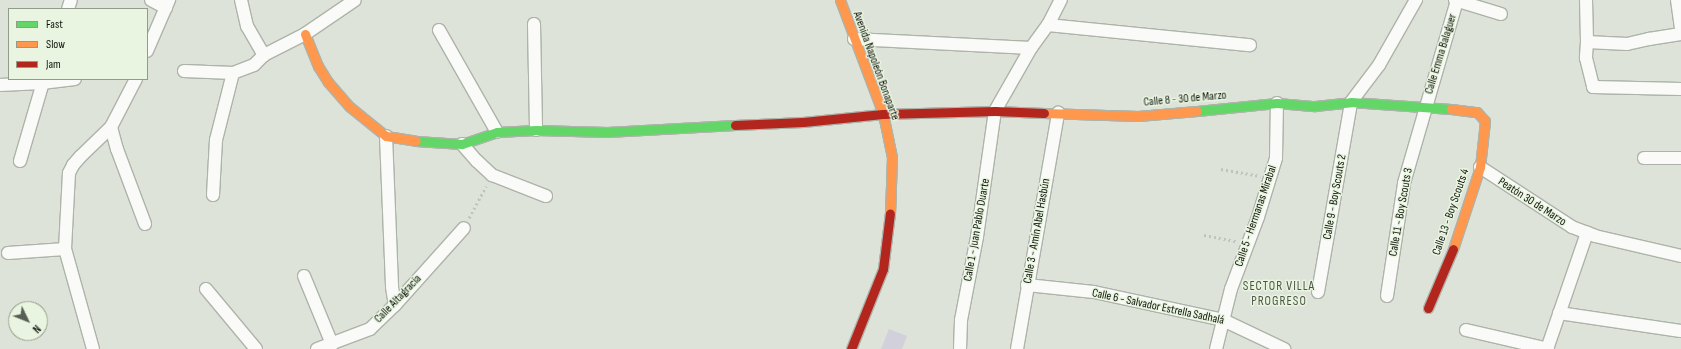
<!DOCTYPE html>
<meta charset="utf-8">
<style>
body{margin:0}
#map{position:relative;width:1681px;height:349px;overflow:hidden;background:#dde3d8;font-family:"Sofia Sans Condensed",sans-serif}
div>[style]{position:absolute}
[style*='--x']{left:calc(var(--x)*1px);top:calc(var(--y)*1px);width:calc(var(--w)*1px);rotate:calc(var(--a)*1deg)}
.building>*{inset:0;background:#d1d0db}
.path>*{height:2.5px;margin-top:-1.25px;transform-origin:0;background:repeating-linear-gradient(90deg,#c0c2be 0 2px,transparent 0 5px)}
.roads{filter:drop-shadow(1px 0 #aeb3aa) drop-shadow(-1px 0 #aeb3aa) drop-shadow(0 1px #aeb3aa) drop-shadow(0 -1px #aeb3aa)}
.street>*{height:12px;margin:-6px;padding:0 6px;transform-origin:6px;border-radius:6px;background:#fafbf9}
.fast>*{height:9px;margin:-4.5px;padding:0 4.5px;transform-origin:4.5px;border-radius:4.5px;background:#63d668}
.slow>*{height:9px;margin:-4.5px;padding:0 4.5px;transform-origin:4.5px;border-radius:4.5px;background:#ff974d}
.jam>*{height:9px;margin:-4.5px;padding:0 4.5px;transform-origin:4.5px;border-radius:4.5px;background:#b3261e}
span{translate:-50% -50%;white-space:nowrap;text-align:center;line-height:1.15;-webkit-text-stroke:3px #e9f5e0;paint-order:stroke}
.street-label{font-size:12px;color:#11150e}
.neighbourhood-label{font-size:13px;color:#4b5544;letter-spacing:1px}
.legend{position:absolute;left:8px;top:8px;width:140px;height:72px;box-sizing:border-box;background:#e9f5e0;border:1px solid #939b8c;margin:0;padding:5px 7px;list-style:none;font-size:12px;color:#11150e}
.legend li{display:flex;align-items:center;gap:8px;height:20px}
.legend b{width:20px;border:1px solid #939b8c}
.north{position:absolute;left:8px;top:301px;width:40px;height:40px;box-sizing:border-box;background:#e9f5e0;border:1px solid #939b8c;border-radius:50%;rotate:133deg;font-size:11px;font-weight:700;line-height:16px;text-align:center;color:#11150e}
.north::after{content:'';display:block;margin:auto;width:14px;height:18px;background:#585d55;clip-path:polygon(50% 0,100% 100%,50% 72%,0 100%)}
</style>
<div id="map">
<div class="building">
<div style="clip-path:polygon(889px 329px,907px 336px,902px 349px,881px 349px)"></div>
</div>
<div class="path">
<div style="--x:1221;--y:169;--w:40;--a:10"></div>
<div style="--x:469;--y:218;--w:36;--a:-62"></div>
<div style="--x:1204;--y:235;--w:33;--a:11"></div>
</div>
<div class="roads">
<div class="street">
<div style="--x:151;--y:0;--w:17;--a:28"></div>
<div style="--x:241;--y:0;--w:27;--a:77"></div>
<div style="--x:247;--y:26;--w:34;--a:60"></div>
<div style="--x:1455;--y:0;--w:48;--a:16.9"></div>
<div style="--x:1586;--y:0;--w:42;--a:88.6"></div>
<div style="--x:1587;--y:42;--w:16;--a:94"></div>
<div style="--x:1586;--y:58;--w:30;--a:76"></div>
<div style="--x:1593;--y:87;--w:88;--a:1.3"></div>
<div style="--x:1677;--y:0;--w:27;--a:82"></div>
<div style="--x:68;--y:9;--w:9;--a:-72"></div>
<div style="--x:534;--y:24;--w:106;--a:88.9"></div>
<div style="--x:1048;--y:25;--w:203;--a:5.7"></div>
<div style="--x:439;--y:30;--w:117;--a:60.4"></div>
<div style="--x:854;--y:39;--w:177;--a:2.9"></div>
<div style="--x:1587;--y:42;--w:40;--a:2.9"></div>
<div style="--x:1627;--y:44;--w:23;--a:-13"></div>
<div style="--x:1649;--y:39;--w:32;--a:-9"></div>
<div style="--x:147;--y:51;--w:56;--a:-66.7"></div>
<div style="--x:184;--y:71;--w:49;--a:2.3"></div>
<div style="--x:233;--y:73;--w:22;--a:-21"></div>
<div style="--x:254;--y:65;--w:14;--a:-45"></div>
<div style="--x:264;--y:55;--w:46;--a:-27.1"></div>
<div style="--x:305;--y:34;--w:60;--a:-34.2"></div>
<div style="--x:0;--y:85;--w:42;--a:-2.7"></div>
<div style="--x:42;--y:83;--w:33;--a:-7"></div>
<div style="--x:111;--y:127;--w:23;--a:75"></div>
<div style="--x:117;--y:149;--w:80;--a:69.5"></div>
<div style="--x:386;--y:136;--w:151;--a:87.7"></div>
<div style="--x:392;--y:287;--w:18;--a:81"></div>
<div style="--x:462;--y:144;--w:23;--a:49"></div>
<div style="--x:477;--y:161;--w:21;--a:43"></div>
<div style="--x:492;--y:175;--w:58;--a:21.3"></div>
<div style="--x:1644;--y:158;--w:37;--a:0"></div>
<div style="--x:20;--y:161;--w:85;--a:-73.7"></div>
<div style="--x:1480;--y:167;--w:110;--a:33.1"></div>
<div style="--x:1572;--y:227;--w:25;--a:21"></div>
<div style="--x:1595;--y:236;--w:88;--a:13.1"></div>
<div style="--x:213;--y:195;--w:55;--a:-86.9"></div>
<div style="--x:216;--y:140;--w:69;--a:-75.8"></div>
<div style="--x:8;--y:253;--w:57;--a:-4"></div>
<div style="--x:304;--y:276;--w:74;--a:67.6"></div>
<div style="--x:1027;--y:285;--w:67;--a:6"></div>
<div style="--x:1094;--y:292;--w:132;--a:12.2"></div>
<div style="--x:1223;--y:320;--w:68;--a:25.4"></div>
<div style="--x:206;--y:289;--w:78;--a:50.2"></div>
<div style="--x:1318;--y:292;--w:193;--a:-80.1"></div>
<div style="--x:1351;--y:102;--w:46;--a:-52.9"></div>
<div style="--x:1379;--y:65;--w:75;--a:-60.4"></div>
<div style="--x:1387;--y:296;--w:114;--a:-81.4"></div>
<div style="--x:1404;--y:183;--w:190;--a:-73.8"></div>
<div style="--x:1559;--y:313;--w:123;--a:8.4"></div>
<div style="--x:1466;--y:330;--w:84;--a:13"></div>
<div style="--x:93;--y:349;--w:104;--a:-105.6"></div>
<div style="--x:65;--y:249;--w:76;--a:-87"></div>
<div style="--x:69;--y:173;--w:9;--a:-63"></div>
<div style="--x:73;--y:165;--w:11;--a:-49"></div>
<div style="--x:80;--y:157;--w:43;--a:-44.1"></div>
<div style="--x:111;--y:127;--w:54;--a:-62.5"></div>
<div style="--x:317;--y:349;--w:57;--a:-20.7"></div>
<div style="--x:370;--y:329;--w:35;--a:-44"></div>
<div style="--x:395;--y:305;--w:103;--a:-48.1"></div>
<div style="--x:960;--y:349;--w:29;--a:-88"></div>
<div style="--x:961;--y:320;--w:85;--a:-79.1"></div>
<div style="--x:977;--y:237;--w:127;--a:-81.9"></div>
<div style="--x:995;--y:111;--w:73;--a:-60.3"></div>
<div style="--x:1031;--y:48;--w:29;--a:-54"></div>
<div style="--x:1048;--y:25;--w:28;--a:-63"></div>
<div style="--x:1017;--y:349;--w:240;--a:-80.1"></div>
<div style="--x:1216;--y:349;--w:62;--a:-76"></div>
<div style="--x:1231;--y:289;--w:77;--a:-69.4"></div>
<div style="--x:1258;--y:217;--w:62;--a:-73"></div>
<div style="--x:1276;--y:158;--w:55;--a:-89"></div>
<div style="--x:1547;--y:349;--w:123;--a:-71"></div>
</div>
<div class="fast">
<div style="--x:1197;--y:111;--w:80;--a:-5.7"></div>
<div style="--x:1277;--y:103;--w:38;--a:5"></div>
<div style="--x:1315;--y:106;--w:36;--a:-6"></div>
<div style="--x:1351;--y:102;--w:100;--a:4"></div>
<div style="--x:416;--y:141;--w:46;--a:3.7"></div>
<div style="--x:462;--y:144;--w:37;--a:-19"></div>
<div style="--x:497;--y:132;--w:39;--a:-3"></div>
<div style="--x:536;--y:130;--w:71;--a:1.6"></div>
<div style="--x:607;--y:132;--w:128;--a:-3.1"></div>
</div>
<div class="slow">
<div style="--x:840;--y:0;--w:122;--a:69.3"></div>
<div style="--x:883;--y:114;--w:44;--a:78.2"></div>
<div style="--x:892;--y:157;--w:56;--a:92"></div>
<div style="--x:305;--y:34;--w:35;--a:68"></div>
<div style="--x:318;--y:66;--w:19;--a:58"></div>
<div style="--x:328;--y:82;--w:33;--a:49"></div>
<div style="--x:350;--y:107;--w:46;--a:38.9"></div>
<div style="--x:386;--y:136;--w:30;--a:9"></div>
<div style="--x:1451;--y:109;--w:26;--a:7"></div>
<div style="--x:1477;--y:112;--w:12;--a:48"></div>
<div style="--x:1485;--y:121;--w:46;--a:96.2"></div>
<div style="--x:1480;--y:167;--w:86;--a:108.2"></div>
<div style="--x:1044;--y:113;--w:94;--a:1.8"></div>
<div style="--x:1138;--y:116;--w:59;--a:-4.8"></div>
</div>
<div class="jam">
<div style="--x:735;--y:125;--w:68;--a:-2.5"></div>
<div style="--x:803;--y:122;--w:80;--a:-5.7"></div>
<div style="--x:883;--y:114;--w:112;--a:-1.5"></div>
<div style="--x:995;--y:111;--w:49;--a:2.3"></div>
<div style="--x:1428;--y:308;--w:64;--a:-67"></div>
<div style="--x:851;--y:349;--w:86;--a:-68.2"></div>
<div style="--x:883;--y:269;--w:56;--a:-82.9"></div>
</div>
</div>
<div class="street-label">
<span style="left:1441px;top:54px;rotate:-73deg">Calle Emma Balaguer</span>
<span style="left:876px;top:66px;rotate:70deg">Avenida Napoleón Bonaparte</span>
<span style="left:1185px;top:99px;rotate:-5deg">Calle 8 - 30 de Marzo</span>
<span style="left:1335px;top:197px;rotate:-80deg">Calle 9 - Boy Scouts 2</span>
<span style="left:1532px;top:202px;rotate:33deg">Peatón 30 de Marzo</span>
<span style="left:1401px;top:212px;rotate:-80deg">Calle 11 - Boy Scouts 3</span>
<span style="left:1451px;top:212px;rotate:-71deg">Calle 13 - Boy Scouts 4</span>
<span style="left:1256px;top:216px;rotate:-71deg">Calle 5 - Hermanas Mirabal</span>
<span style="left:977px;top:230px;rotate:-80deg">Calle 1 - Juan Pablo Duarte</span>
<span style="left:1037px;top:231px;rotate:-80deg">Calle 3 - Amín Abel Hasbún</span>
<span style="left:398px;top:299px;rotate:-46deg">Calle Altagracia</span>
<span style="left:1158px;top:307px;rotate:12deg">Calle 6 - Salvador Estrella Sadhalá</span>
</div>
<div class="neighbourhood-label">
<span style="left:1279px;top:294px">SECTOR VILLA<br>PROGRESO</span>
</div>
<ul class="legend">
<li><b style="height:5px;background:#63d668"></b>Fast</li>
<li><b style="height:5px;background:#ff974d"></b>Slow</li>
<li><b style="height:5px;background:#b3261e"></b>Jam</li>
</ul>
<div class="north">N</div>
</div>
